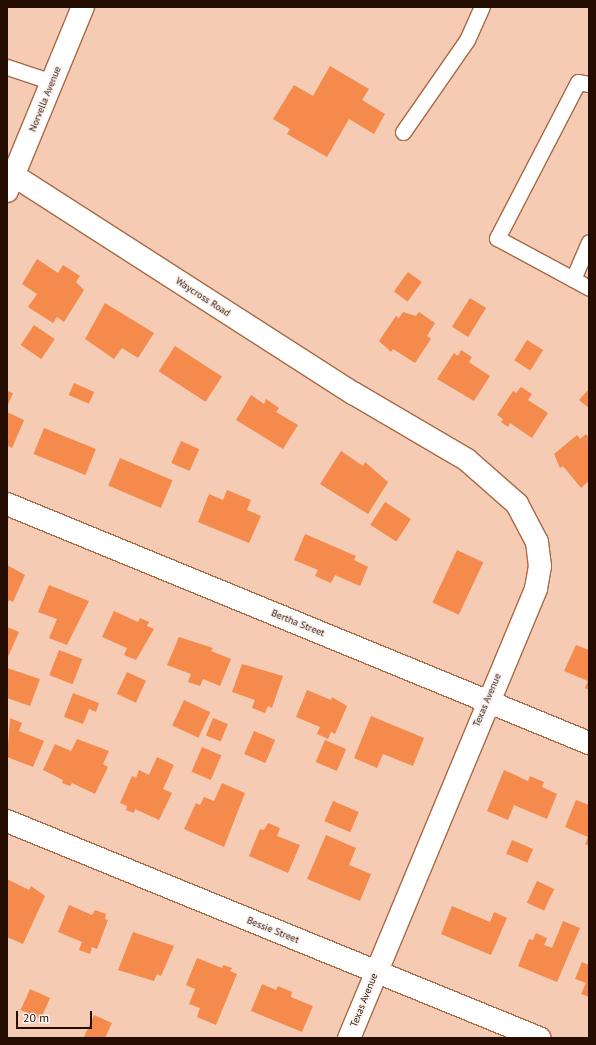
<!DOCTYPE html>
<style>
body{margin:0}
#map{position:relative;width:596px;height:1045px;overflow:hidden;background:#f5cbb4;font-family:"PT Sans",sans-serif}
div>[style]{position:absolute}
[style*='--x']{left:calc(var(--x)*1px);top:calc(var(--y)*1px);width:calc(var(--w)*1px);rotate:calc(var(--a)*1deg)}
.building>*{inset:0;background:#f48b4c;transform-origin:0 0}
.roads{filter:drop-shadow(1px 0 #a86945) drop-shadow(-1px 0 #a86945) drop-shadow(0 1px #a86945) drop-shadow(0 -1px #a86945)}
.service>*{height:15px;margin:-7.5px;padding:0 7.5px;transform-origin:7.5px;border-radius:7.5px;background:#fff}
.minor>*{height:22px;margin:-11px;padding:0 11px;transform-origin:11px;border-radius:11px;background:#fff}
span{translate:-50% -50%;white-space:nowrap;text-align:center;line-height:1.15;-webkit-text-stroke:3.5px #fcf4f0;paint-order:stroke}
.street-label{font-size:10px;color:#260d01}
.frame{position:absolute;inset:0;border:8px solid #260d01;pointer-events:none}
.scale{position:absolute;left:16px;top:1011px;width:76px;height:18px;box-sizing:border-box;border:2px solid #260d01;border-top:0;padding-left:5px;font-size:12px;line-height:14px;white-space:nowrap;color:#260d01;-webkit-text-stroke:3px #fcf4f0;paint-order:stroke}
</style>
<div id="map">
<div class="building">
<div style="clip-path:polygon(330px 66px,369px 89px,362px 100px,385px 114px,374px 134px,349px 119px,327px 157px,287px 134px,290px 129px,273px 119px,294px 85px,313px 96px)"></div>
<div style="clip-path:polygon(37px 259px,58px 273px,63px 265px,80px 276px,76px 282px,84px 290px,64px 322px,57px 317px,53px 323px,28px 307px,37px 294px,22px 284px)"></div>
<div style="left:408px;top:272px;width:17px;height:24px;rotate:36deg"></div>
<div style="left:470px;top:298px;width:19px;height:34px;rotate:32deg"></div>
<div style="clip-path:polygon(105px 303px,154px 333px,138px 358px,122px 348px,114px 359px,85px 339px)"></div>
<div style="clip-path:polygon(403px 312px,416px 316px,419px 312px,435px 323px,427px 336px,431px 339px,415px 363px,393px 349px,391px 352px,379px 341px,396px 316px,399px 318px)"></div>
<div style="left:34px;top:325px;width:25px;height:24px;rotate:34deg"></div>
<div style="left:527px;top:340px;width:19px;height:24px;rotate:32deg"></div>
<div style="left:175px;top:346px;width:56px;height:30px;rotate:33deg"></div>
<div style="clip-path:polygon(461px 350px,472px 357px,469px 362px,490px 376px,474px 401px,437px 379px,454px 353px,458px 356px)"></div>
<div style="left:74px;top:383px;width:22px;height:13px;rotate:24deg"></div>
<div style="clip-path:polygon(521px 387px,532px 394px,528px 400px,548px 413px,532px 438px,510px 423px,508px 427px,501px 422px,503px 419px,497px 415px,513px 391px,516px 393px)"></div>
<div style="clip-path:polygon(589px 389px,589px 408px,579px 400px)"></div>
<div style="clip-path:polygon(7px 391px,13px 393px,7px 407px)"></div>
<div style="clip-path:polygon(251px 395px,264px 404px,266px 399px,279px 408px,276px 412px,298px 425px,283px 449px,236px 420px)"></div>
<div style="clip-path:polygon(7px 412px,24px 420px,12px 448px,7px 445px)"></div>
<div style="left:44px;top:428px;width:56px;height:28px;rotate:22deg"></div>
<div style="clip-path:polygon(586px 434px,589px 438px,589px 481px,581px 488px,563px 466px,560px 468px,554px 454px,577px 435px,580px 439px)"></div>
<div style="left:181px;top:441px;width:20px;height:24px;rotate:24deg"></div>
<div style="clip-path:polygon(341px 451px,363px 466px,365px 462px,388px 482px,368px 514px,320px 484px)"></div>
<div style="left:120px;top:458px;width:57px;height:30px;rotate:23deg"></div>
<div style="clip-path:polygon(227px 490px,251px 500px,247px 510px,261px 516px,249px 543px,198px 522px,209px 494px,223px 500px)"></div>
<div style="left:385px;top:502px;width:31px;height:27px;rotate:33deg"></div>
<div style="clip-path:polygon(305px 534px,356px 556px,354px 560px,368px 567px,360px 586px,335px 575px,331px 583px,315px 576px,318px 570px,294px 560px)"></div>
<div style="left:457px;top:550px;width:29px;height:58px;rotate:25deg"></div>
<div style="clip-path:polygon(7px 565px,25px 575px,13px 602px,9px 600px,7px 605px)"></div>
<div style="clip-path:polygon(49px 585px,89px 601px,67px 645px,49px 638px,57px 619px,38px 612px)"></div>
<div style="clip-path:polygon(114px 611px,138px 622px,140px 618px,149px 622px,147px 626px,154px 629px,136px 660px,124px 655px,127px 648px,102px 637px)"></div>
<div style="clip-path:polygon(7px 627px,19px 632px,7px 659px)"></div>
<div style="clip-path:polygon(179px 637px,213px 648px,211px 651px,231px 659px,220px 686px,203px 679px,200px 686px,188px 682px,191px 674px,167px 665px)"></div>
<div style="clip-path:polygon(576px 645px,589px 650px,589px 690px,585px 688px,588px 681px,564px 671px)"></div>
<div style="left:59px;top:650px;width:25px;height:27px;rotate:21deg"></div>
<div style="clip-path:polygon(242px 664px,283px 676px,272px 708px,268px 706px,265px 713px,252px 708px,255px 700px,232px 692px)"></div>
<div style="clip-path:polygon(7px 668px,40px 679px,30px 706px,7px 698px)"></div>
<div style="left:127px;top:672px;width:21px;height:24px;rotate:25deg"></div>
<div style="clip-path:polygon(307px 690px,331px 700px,332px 697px,347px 706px,335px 734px,331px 732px,328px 739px,317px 734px,320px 727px,296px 717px)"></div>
<div style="clip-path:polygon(73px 693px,99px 703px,96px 712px,89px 709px,83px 724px,64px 717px)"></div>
<div style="left:184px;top:700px;width:29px;height:28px;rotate:25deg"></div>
<div style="clip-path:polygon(371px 716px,424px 738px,413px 766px,383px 754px,377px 768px,354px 758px)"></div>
<div style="clip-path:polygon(10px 718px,22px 723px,19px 731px,44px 741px,33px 767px,7px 757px)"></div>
<div style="left:213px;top:718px;width:16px;height:19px;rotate:22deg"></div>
<div style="left:254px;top:731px;width:23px;height:25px;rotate:23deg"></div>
<div style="clip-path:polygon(77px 739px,109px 751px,103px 764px,108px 767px,95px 794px,72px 783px,70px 786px,62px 783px,63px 780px,43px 770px,55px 744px,71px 751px)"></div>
<div style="left:325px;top:740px;width:23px;height:24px;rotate:23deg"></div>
<div style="left:202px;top:747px;width:21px;height:27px;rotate:23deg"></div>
<div style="clip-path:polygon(157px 757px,174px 765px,163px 789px,172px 793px,159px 820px,135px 809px,134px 813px,126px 810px,127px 806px,120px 803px,132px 776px,136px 778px,139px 770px,149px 775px)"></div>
<div style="clip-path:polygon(504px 770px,528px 781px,530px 776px,544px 782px,542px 787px,557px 794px,547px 819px,514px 805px,508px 820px,487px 811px)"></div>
<div style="clip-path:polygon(222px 783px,245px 793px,224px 847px,184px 829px,196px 803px,200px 805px,204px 797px,214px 801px)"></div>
<div style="clip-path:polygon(576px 800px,589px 805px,589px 846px,585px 844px,588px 837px,565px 827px)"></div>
<div style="left:333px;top:801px;width:28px;height:22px;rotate:23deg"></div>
<div style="clip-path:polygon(268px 823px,280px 828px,277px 836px,300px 845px,288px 873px,249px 856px,260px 829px,264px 830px)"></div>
<div style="clip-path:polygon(326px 835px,356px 848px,349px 865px,371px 874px,360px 901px,307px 879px)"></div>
<div style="left:512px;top:840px;width:23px;height:15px;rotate:23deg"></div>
<div style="clip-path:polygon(7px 879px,29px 890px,31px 886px,45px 896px,23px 944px,7px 937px)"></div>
<div style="left:537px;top:881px;width:19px;height:24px;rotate:25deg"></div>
<div style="clip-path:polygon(69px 905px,92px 915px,95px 910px,106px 914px,105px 919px,108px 920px,97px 949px,92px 947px,90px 954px,79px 950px,82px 942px,58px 932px)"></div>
<div style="clip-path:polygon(452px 906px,490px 922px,494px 912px,507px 918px,491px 955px,441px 934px)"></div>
<div style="clip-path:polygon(563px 921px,580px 928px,557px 982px,518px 966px,529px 939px,533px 940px,536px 933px,547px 938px,544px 945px,552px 948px)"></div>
<div style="clip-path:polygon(133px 932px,174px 946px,161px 976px,157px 974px,154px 981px,118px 970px)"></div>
<div style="clip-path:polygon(197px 958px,222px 968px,223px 965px,232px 968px,230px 971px,237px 974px,216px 1025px,197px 1017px,200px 1008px,189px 1004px,195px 989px,186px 985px)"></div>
<div style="clip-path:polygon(582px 962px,589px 965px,589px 997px,581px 994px,586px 983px,575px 979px)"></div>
<div style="clip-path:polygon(262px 984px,276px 990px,278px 986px,292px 992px,291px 997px,313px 1006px,302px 1032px,251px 1011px)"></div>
<div style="left:30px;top:989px;width:22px;height:23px;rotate:24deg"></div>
<div style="clip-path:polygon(94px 1015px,112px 1023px,105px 1038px,84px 1037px)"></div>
</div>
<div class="roads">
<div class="service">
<div style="--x:7;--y:67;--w:47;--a:18.4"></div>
<div style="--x:589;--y:84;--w:11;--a:-170"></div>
<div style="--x:578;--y:82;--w:176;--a:117.4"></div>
<div style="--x:497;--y:238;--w:86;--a:28.3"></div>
<div style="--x:573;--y:279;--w:40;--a:-66.6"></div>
<div style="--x:403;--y:132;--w:112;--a:-55.2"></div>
<div style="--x:467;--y:40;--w:36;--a:-66"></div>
<div style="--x:573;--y:279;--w:18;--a:29"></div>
</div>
<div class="minor">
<div style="--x:13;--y:175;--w:404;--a:32.7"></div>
<div style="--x:353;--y:393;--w:132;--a:30.4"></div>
<div style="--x:467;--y:460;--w:67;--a:41.3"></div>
<div style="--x:517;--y:504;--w:43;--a:62.2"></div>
<div style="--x:537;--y:542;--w:24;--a:83"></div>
<div style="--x:540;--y:566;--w:23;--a:100"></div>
<div style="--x:536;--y:589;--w:486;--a:112.6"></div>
<div style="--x:7;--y:191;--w:199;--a:-67.6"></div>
<div style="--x:7;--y:504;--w:629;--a:22.33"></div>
<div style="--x:7;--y:821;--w:575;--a:22.19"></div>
</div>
</div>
<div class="street-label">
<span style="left:45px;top:99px;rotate:-68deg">Norvella Avenue</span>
<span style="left:203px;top:297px;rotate:33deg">Waycross Road</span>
<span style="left:298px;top:623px;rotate:22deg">Bertha Street</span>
<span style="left:487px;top:700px;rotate:-67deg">Texas Avenue</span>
<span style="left:273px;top:930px;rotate:22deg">Bessie Street</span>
<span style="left:364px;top:1000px;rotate:-68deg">Texas Avenue</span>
</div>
<div class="frame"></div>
<div class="scale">20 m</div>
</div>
